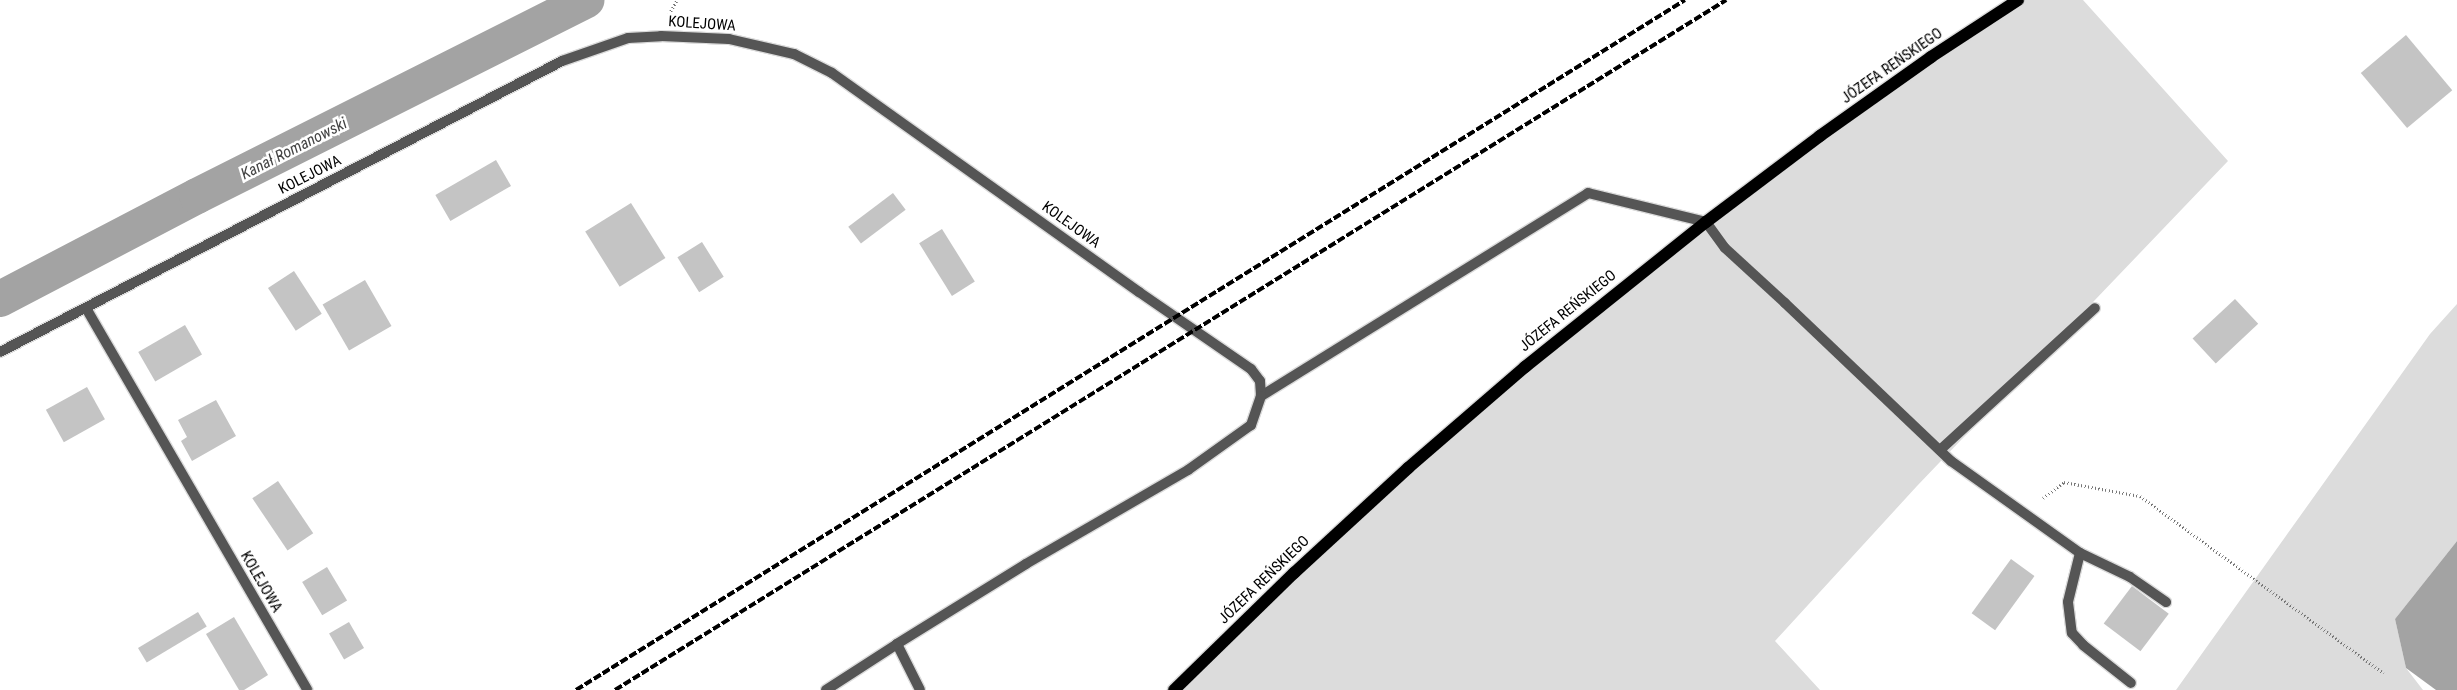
<!DOCTYPE html>
<meta charset="utf-8">
<style>
body{margin:0}
#map{position:relative;width:2457px;height:690px;overflow:hidden;background:#fff;font-family:"Roboto Condensed",sans-serif}
div>[style]{position:absolute}
[style*='--x']{left:calc(var(--x)*1px);top:calc(var(--y)*1px);width:calc(var(--w)*1px);rotate:calc(var(--a)*1deg)}
.green>*{inset:0;background:#dcdcdc}
.water>*{inset:0;background:#a3a3a3}
.canal>*{height:36px;margin:-18px;padding:0 18px;transform-origin:18px;border-radius:18px;background:#a3a3a3}
.building>*{inset:0;background:#c4c4c4;transform-origin:0 0}
.path>*{height:3px;margin-top:-1.5px;transform-origin:0;background:repeating-linear-gradient(90deg,#777 0 1px,transparent 0 3.5px)}
.roads{filter:drop-shadow(1px 0 #dbdbdb) drop-shadow(-1px 0 #dbdbdb) drop-shadow(0 1px #dbdbdb) drop-shadow(0 -1px #dbdbdb)}
.service>*{height:10px;margin:-5px;padding:0 5px;transform-origin:5px;border-radius:5px;background:#555}
.minor>*{height:10px;margin:-5px;padding:0 5px;transform-origin:5px;border-radius:5px;background:#555}
.primary>*{height:12px;margin:-6px;padding:0 6px;transform-origin:6px;border-radius:6px;background:#000}
.rail>*{height:4px;margin-top:-2px;transform-origin:0;background:repeating-linear-gradient(90deg,#000 0 8px,transparent 0 10.5px)}
span{translate:-50% -50%;white-space:nowrap;text-align:center;line-height:1.15;-webkit-text-stroke:5px #fff;paint-order:stroke}
.street-label{font-size:15px;color:#000}
.water-label{font-size:16px;color:#444;font-style:italic}
</style>
<div id="map">
<div class="green">
<div style="clip-path:polygon(2018px 0,2083px 0,2228px 161px,1917px 486px,1775px 641px,1820px 690px,1174px 690px,1408px 468px,1706px 222px)"></div>
<div style="clip-path:polygon(2457px 304px,2457px 541px,2395px 619px,2406px 668px,2423px 690px,2176px 690px,2430px 334px)"></div>
</div>
<div class="water">
<div style="clip-path:polygon(2457px 541px,2457px 690px,2436px 690px,2406px 668px,2395px 619px)"></div>
</div>
<div class="canal">
<div style="--x:0;--y:299;--w:222;--a:-27.6"></div>
<div style="--x:197;--y:196;--w:436;--a:-26.7"></div>
</div>
<div class="building">
<div style="left:2406px;top:35px;width:72px;height:59px;rotate:50deg"></div>
<div style="left:496px;top:160px;width:30px;height:70px;rotate:60deg"></div>
<div style="left:893px;top:193px;width:21px;height:56px;rotate:53deg"></div>
<div style="left:631px;top:203px;width:65px;height:54px;rotate:58deg"></div>
<div style="left:942px;top:229px;width:62px;height:27px;rotate:58deg"></div>
<div style="left:702px;top:242px;width:41px;height:29px;rotate:58deg"></div>
<div style="left:294px;top:271px;width:51px;height:31px;rotate:57deg"></div>
<div style="left:365px;top:280px;width:53px;height:49px;rotate:60deg"></div>
<div style="left:2235px;top:299px;width:34px;height:58px;rotate:47deg"></div>
<div style="left:185px;top:325px;width:34px;height:54px;rotate:60deg"></div>
<div style="left:87px;top:387px;width:37px;height:47px;rotate:61deg"></div>
<div style="clip-path:polygon(216px 400px,236px 436px,192px 461px,181px 441px,187px 437px,178px 420px)"></div>
<div style="left:278px;top:481px;width:63px;height:31px;rotate:56deg"></div>
<div style="left:2011px;top:559px;width:29px;height:67px;rotate:36deg"></div>
<div style="left:327px;top:567px;width:39px;height:29px;rotate:59deg"></div>
<div style="left:2132px;top:586px;width:46px;height:47px;rotate:37deg"></div>
<div style="left:198px;top:612px;width:17px;height:70px;rotate:59deg"></div>
<div style="clip-path:polygon(234px 617px,268px 675px,244px 690px,239px 690px,206px 634px)"></div>
<div style="left:349px;top:622px;width:30px;height:23px;rotate:60deg"></div>
</div>
<div class="path">
<div style="--x:669;--y:14;--w:16;--a:-60"></div>
<div style="--x:2043;--y:498;--w:26;--a:-37"></div>
<div style="--x:2064;--y:482;--w:77;--a:10.4"></div>
<div style="--x:2140;--y:496;--w:301;--a:36"></div>
</div>
<div class="roads">
<div class="service">
<div style="--x:1261;--y:396;--w:385;--a:-31.8"></div>
<div style="--x:1588;--y:193;--w:122;--a:13.8"></div>
<div style="--x:1706;--y:222;--w:32;--a:54"></div>
<div style="--x:1725;--y:248;--w:81;--a:42.5"></div>
<div style="--x:1785;--y:303;--w:229;--a:43.6"></div>
<div style="--x:1951;--y:461;--w:158;--a:35.5"></div>
<div style="--x:2080;--y:553;--w:50;--a:103.8"></div>
<div style="--x:2068;--y:602;--w:31;--a:83"></div>
<div style="--x:2072;--y:633;--w:16;--a:47"></div>
<div style="--x:2083;--y:645;--w:61;--a:38.4"></div>
<div style="--x:1940;--y:450;--w:210;--a:-42.5"></div>
<div style="--x:2080;--y:553;--w:55;--a:25.6"></div>
<div style="--x:2130;--y:577;--w:44;--a:34.8"></div>
</div>
<div class="minor">
<div style="--x:86;--y:308;--w:441;--a:59.9"></div>
<div style="--x:0;--y:352;--w:633;--a:-27.37"></div>
<div style="--x:562;--y:61;--w:70;--a:-19.2"></div>
<div style="--x:628;--y:38;--w:33;--a:-3"></div>
<div style="--x:661;--y:36;--w:68;--a:2.5"></div>
<div style="--x:729;--y:39;--w:67;--a:13"></div>
<div style="--x:794;--y:54;--w:42;--a:26.6"></div>
<div style="--x:832;--y:73;--w:377;--a:35.5"></div>
<div style="--x:1139;--y:292;--w:136;--a:34.5"></div>
<div style="--x:1251;--y:369;--w:15;--a:53"></div>
<div style="--x:1260;--y:381;--w:15;--a:86"></div>
<div style="--x:1261;--y:396;--w:31;--a:109"></div>
<div style="--x:1251;--y:425;--w:77;--a:144.5"></div>
<div style="--x:1188;--y:470;--w:187;--a:149.9"></div>
<div style="--x:1026;--y:564;--w:152;--a:148.2"></div>
<div style="--x:897;--y:644;--w:51;--a:63.4"></div>
<div style="--x:826;--y:690;--w:85;--a:-32.9"></div>
</div>
<div class="primary">
<div style="--x:1174;--y:690;--w:168;--a:-44.3"></div>
<div style="--x:1294;--y:573;--w:155;--a:-42.6"></div>
<div style="--x:1408;--y:468;--w:155;--a:-40.8"></div>
<div style="--x:1525;--y:367;--w:232;--a:-38.7"></div>
<div style="--x:1706;--y:222;--w:143;--a:-37"></div>
<div style="--x:1820;--y:136;--w:136;--a:-35.4"></div>
<div style="--x:1931;--y:57;--w:104;--a:-33.2"></div>
</div>
</div>
<div class="rail">
<div style="--x:576;--y:690;--w:1306;--a:-31.89"></div>
<div style="--x:615;--y:690;--w:1308;--a:-31.84"></div>
</div>
<div class="street-label">
<span style="left:702px;top:24px;rotate:4deg">KOLEJOWA</span>
<span style="left:1892px;top:66px;rotate:-35deg">JÓZEFA REŃSKIEGO</span>
<span style="left:310px;top:175px;rotate:-27deg">KOLEJOWA</span>
<span style="left:1071px;top:225px;rotate:36deg">KOLEJOWA</span>
<span style="left:1568px;top:311px;rotate:-39deg">JÓZEFA REŃSKIEGO</span>
<span style="left:1264px;top:580px;rotate:-44deg">JÓZEFA REŃSKIEGO</span>
<span style="left:261px;top:582px;rotate:60deg">KOLEJOWA</span>
</div>
<div class="water-label">
<span style="left:294px;top:149px;rotate:-27deg">Kanał Romanowski</span>
</div>
</div>
